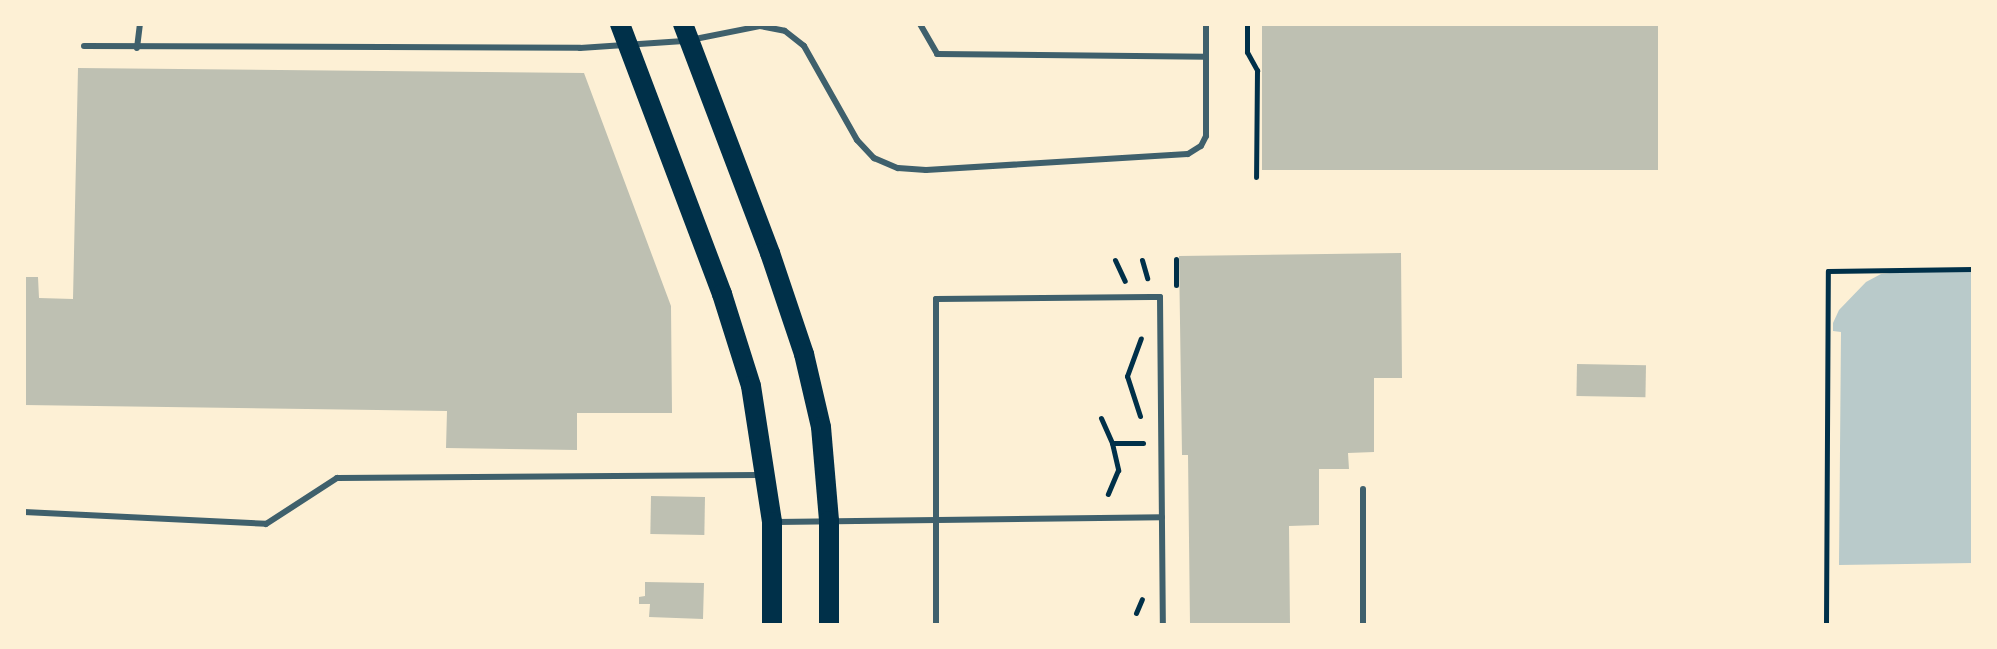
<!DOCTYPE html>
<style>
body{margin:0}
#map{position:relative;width:1997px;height:649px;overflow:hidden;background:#fdf0d5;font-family:"Crimson Pro",serif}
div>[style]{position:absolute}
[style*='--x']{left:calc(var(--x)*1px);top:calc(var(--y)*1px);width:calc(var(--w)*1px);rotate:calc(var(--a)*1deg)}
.green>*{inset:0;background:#b9caca}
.building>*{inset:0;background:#bec0b2;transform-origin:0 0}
.path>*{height:5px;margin:-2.5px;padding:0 2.5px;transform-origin:2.5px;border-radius:2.5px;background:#003049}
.service>*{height:6px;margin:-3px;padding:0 3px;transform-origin:3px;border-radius:3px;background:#3f606c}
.primary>*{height:20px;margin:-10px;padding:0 10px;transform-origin:10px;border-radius:10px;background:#003049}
span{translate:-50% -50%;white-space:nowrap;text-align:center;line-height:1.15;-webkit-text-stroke:8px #fdf0d5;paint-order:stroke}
.frame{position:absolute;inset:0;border:26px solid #fdf0d5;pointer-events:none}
</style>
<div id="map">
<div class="green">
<div style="clip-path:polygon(1899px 272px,1973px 272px,1973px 563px,1839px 565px,1841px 332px,1833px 331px,1833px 323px,1839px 310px,1866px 282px,1881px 274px)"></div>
</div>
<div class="building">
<div style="left:1262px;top:24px;width:396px;height:146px"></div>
<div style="clip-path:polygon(78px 68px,584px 73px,671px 306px,672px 413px,577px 413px,577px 450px,446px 448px,447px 411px,24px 405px,24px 277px,38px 277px,39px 298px,73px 299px)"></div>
<div style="clip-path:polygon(1401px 253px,1402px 378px,1374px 378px,1374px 452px,1348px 453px,1349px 469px,1319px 469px,1319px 525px,1289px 526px,1290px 625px,1190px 625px,1188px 455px,1182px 455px,1179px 256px)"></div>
<div style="left:1577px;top:364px;width:69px;height:32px;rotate:1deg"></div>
<div style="left:651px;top:496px;width:54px;height:38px;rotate:1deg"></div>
<div style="clip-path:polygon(645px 582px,704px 583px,703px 619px,649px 617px,650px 604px,639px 604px,639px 597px,645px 596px)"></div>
</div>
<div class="path">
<div style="--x:1247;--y:24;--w:28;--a:90"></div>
<div style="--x:1247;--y:52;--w:21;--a:61"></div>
<div style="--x:1257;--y:70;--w:107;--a:90.5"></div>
<div style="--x:1176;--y:259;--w:26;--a:90"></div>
<div style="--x:1115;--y:260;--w:23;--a:65"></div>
<div style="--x:1142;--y:260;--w:19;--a:74"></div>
<div style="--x:1140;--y:416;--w:42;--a:-108"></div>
<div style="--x:1127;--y:376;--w:40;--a:-69.8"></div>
<div style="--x:1101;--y:418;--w:27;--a:66"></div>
<div style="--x:1112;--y:443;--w:28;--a:77"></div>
<div style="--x:1118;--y:470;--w:26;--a:113"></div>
<div style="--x:1112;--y:443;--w:31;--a:0"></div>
<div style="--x:1136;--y:613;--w:15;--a:-67"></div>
<div style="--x:1826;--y:625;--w:354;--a:-89.7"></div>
<div style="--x:1828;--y:271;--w:145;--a:-0.8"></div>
</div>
<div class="service">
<div style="--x:920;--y:24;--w:34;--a:60"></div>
<div style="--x:937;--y:54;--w:269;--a:0.6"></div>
<div style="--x:695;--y:39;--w:66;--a:-11.3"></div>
<div style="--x:760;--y:26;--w:25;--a:11"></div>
<div style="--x:785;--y:31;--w:24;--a:38"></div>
<div style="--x:804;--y:46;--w:108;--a:60.6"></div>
<div style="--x:857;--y:140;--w:25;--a:47"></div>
<div style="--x:874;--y:158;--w:26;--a:23"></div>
<div style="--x:898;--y:168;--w:28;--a:4"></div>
<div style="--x:926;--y:170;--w:262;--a:-3.5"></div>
<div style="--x:1188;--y:154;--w:15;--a:-32"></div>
<div style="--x:1201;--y:146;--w:11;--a:-63"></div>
<div style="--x:1206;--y:136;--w:112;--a:-90"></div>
<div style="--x:84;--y:46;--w:496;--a:0.2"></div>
<div style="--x:580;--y:48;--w:104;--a:-3.9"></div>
<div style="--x:137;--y:48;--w:24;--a:-83"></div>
<div style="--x:1363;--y:489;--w:136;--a:90"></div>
<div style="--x:24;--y:512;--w:242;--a:2.8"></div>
<div style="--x:266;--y:524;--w:85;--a:-32.9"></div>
<div style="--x:337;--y:478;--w:422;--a:-0.4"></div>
<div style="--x:776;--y:522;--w:386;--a:-0.7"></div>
<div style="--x:936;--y:625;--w:326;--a:-90"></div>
<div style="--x:936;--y:299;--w:215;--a:-0.5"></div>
<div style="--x:1151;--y:297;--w:9;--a:0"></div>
<div style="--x:1160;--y:297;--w:328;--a:89.5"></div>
</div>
<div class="primary">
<div style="--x:620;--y:24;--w:289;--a:69.3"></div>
<div style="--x:722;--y:294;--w:96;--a:72.5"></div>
<div style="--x:751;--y:386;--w:138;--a:81.2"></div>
<div style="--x:772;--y:522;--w:103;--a:90"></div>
<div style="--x:683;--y:24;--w:245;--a:69.2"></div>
<div style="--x:770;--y:253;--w:107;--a:71.4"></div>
<div style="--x:804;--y:354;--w:75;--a:76.9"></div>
<div style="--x:821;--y:427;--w:94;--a:85.1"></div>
<div style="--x:829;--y:521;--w:104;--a:90"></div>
</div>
<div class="frame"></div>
</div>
